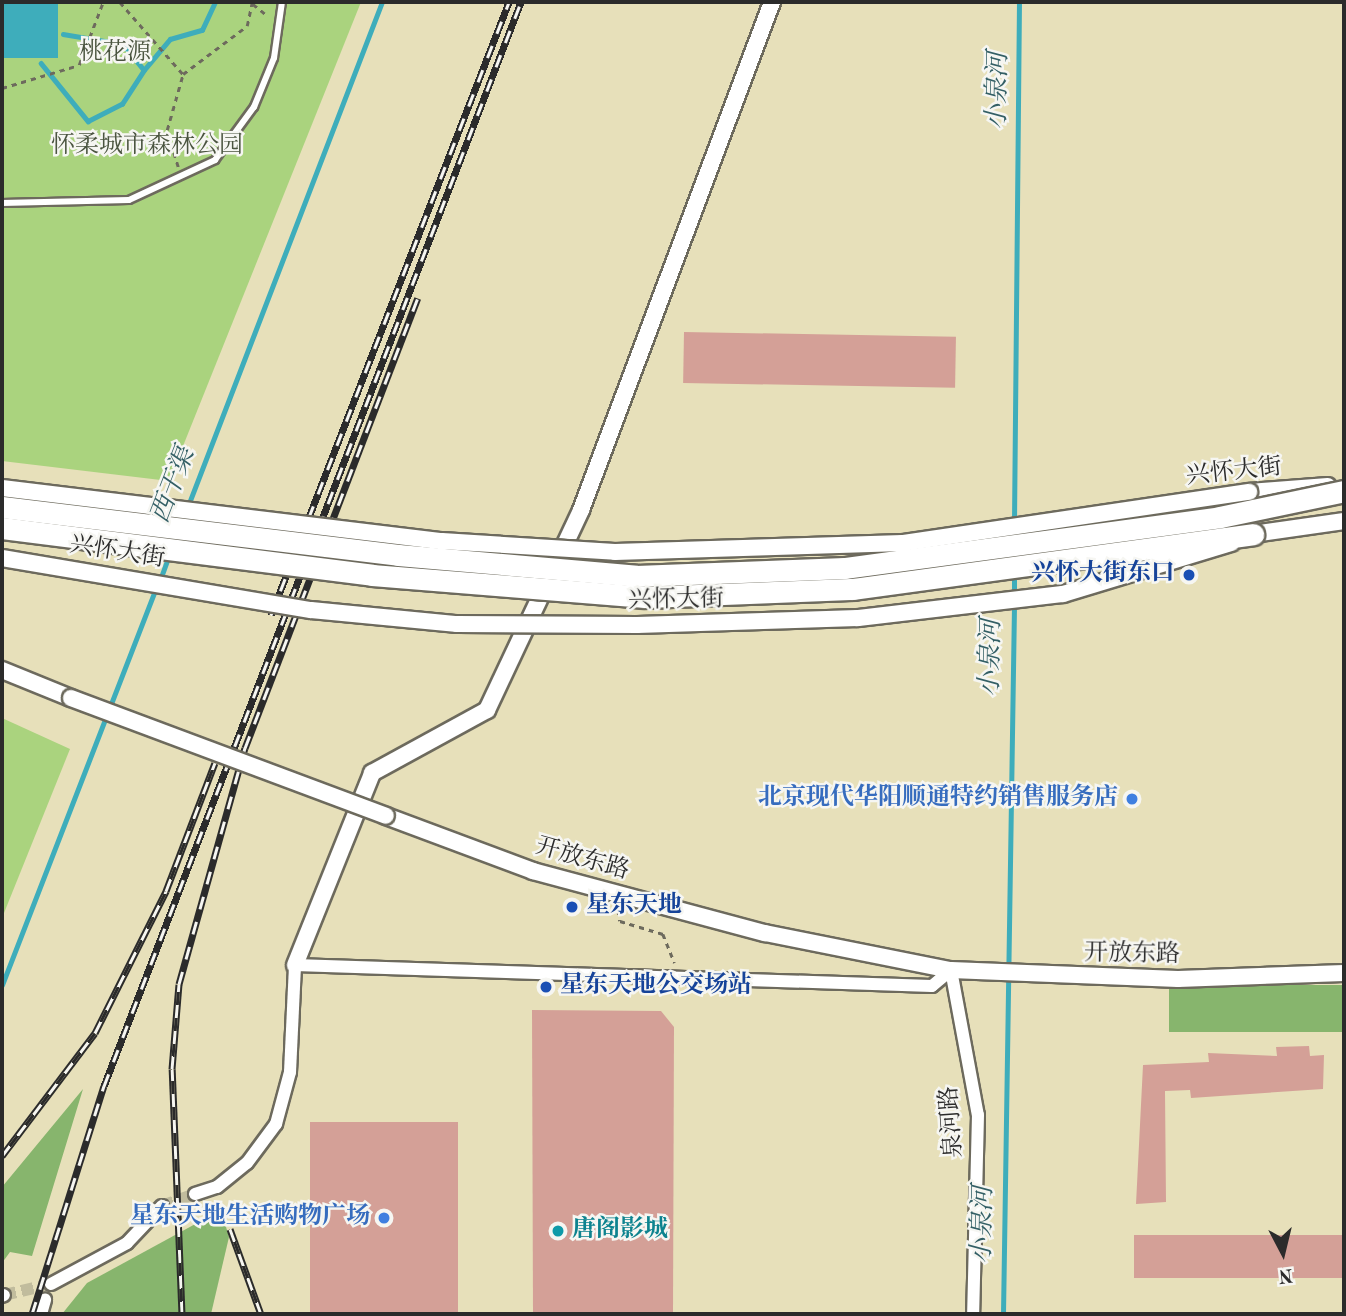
<!DOCTYPE html>
<meta charset="utf-8">
<style>
body{margin:0}
#map{position:relative;width:1346px;height:1316px;overflow:hidden;background:#e7e0ba;font-family:"Old Standard TT","Noto Serif SC",serif}
div>[style]{position:absolute}
[style*='--x']{left:calc(var(--x)*1px);top:calc(var(--y)*1px);width:calc(var(--w)*1px);rotate:calc(var(--a)*1deg)}
.green>*{inset:0;background:#aad37e}
.forest>*{inset:0;background:#87b56d;transform-origin:0 0}
.water>*{inset:0;background:#3eadbb;transform-origin:0 0}
.stream>*{height:4.5px;margin:-2.25px;padding:0 2.25px;transform-origin:2.25px;border-radius:2.25px;background:#3eadbb}
.building>*{inset:0;background:#d4a097;transform-origin:0 0}
.street-tunnel>*{height:12px;margin-top:-6px;transform-origin:0;background:repeating-linear-gradient(90deg,#c1bc9d 0 12px,transparent 0 18px)}
.path>*{height:2.5px;margin-top:-1.25px;transform-origin:0;background:repeating-linear-gradient(90deg,#6d6a5d 0 5px,transparent 0 10px)}
.roads{filter:drop-shadow(2px 0 #6d6a5d) drop-shadow(-2px 0 #6d6a5d) drop-shadow(0 2px #6d6a5d) drop-shadow(0 -2px #6d6a5d)}
.lane>*{height:6px;margin:-3px;padding:0 3px;transform-origin:3px;border-radius:3px;background:#fff}
.street>*{height:12px;margin:-6px;padding:0 6px;transform-origin:6px;border-radius:6px;background:#fff}
.secondary>*{height:16px;margin:-8px;padding:0 8px;transform-origin:8px;border-radius:8px;background:#fff}
.rail>*{height:7px;margin-top:-3.5px;transform-origin:0;background:repeating-linear-gradient(90deg,#f6f6f2 0 13px,#2b2b2b 0 26px);box-sizing:border-box;border-block:2px solid #2b2b2b}
.bridges{filter:drop-shadow(2px 0 #6d6a5d) drop-shadow(-2px 0 #6d6a5d) drop-shadow(0 2px #6d6a5d) drop-shadow(0 -2px #6d6a5d)}
.secondary-bridge>*{height:16px;margin:-8px;padding:0 8px;transform-origin:8px;border-radius:8px;background:#fff}
.highway-bridge>*{height:21px;margin:-10.5px;padding:0 10.5px;transform-origin:10.5px;border-radius:10.5px;background:#fff}
.dots>*{width:19px;height:19px;translate:-50% -50%;box-sizing:border-box;border:4px solid #f6f6f2;border-radius:50%}
span{translate:-50% -50%;white-space:nowrap;text-align:center;line-height:1.15;-webkit-text-stroke:5px #f6f6f2;paint-order:stroke}
.park-label{font-size:24px;color:#4b5540}
.street-label{font-size:24px;color:#2b2b2b}
.transit-label{font-size:24px;color:#164399;font-weight:700}
.right{translate:-100% -50%;text-align:right}
.left{translate:0 -50%;text-align:left}
.shop-label{font-size:24px;color:#366cbe;font-weight:700}
.culture-label{font-size:24px;color:#0d838f;font-weight:700}
.water-label{font-size:26px;color:#335f65;font-style:italic}
.frame{position:absolute;inset:0;border:4px solid #2b2b2b;pointer-events:none}
.north{position:absolute;left:1248px;top:1218px;width:70px;height:70px;-webkit-text-stroke:5px #f6f6f2;paint-order:stroke;rotate:173deg;font-size:19px;font-weight:700;line-height:28px;text-align:center;color:#2b2b2b}
.north::after{content:'';display:block;margin:auto;width:24px;height:32px;background:#2b2b2b;clip-path:polygon(50% 0,100% 100%,50% 72%,0 100%)}
</style>
<div id="map">
<div class="green">
<div style="clip-path:polygon(2px 2px,361px 2px,169px 481px,2px 461px)"></div>
<div style="clip-path:polygon(2px 718px,70px 749px,2px 918px)"></div>
</div>
<div class="forest">
<div style="left:1344px;top:985px;width:47px;height:175px;rotate:90deg"></div>
<div style="clip-path:polygon(83px 1089px,32px 1256px,10px 1252px,2px 1263px,2px 1187px)"></div>
<div style="clip-path:polygon(221px 1210px,229px 1237px,211px 1314px,62px 1314px,87px 1283px)"></div>
</div>
<div class="water">
<div style="left:2px;top:2px;width:56px;height:56px"></div>
</div>
<div class="stream">
<div style="--x:63;--y:34;--w:61;--a:9.5"></div>
<div style="--x:123;--y:44;--w:33;--a:51"></div>
<div style="--x:144;--y:70;--w:40;--a:-50"></div>
<div style="--x:170;--y:39;--w:33;--a:-16"></div>
<div style="--x:202;--y:30;--w:31;--a:-65"></div>
<div style="--x:41;--y:63;--w:75;--a:51"></div>
<div style="--x:88;--y:121;--w:38;--a:-27"></div>
<div style="--x:122;--y:104;--w:40;--a:-57.1"></div>
<div style="--x:1014;--y:522;--w:520;--a:-89.45"></div>
<div style="--x:181;--y:524;--w:559;--a:-68.94"></div>
<div style="--x:160;--y:580;--w:27;--a:-70"></div>
<div style="--x:1014;--y:596;--w:23;--a:-90"></div>
<div style="--x:2;--y:985;--w:426;--a:-68.8"></div>
<div style="--x:1003;--y:1314;--w:709;--a:-89.11"></div>
</div>
<div class="building">
<div style="left:684px;top:332px;width:272px;height:51px;rotate:1deg"></div>
<div style="clip-path:polygon(532px 1010px,661px 1011px,674px 1027px,673px 1314px,533px 1314px)"></div>
<div style="clip-path:polygon(1309px 1046px,1310px 1056px,1324px 1055px,1323px 1089px,1191px 1098px,1190px 1090px,1165px 1091px,1166px 1202px,1136px 1204px,1143px 1065px,1209px 1062px,1208px 1053px,1277px 1056px,1276px 1047px)"></div>
<div style="left:458px;top:1122px;width:192px;height:148px;rotate:90deg"></div>
<div style="left:1344px;top:1235px;width:43px;height:210px;rotate:90deg"></div>
</div>
<div class="street-tunnel">
<div style="--x:162;--y:1206;--w:35;--a:-20"></div>
<div style="--x:4;--y:1295;--w:48;--a:-13.2"></div>
</div>
<div class="path">
<div style="--x:120;--y:2;--w:96;--a:48.8"></div>
<div style="--x:253;--y:4;--w:19;--a:39"></div>
<div style="--x:2;--y:88;--w:80;--a:-16.6"></div>
<div style="--x:79;--y:65;--w:67;--a:-69.1"></div>
<div style="--x:178;--y:167;--w:39;--a:-107"></div>
<div style="--x:167;--y:130;--w:58;--a:-74.1"></div>
<div style="--x:183;--y:74;--w:80;--a:-36.9"></div>
<div style="--x:247;--y:26;--w:25;--a:-78"></div>
<div style="--x:618;--y:910;--w:11;--a:80"></div>
<div style="--x:620;--y:921;--w:45;--a:16.8"></div>
<div style="--x:663;--y:934;--w:31;--a:68"></div>
</div>
<div class="roads">
<div class="lane">
<div style="--x:2;--y:203;--w:127;--a:-1.4"></div>
<div style="--x:129;--y:200;--w:95;--a:-24.9"></div>
<div style="--x:215;--y:160;--w:66;--a:-53.7"></div>
<div style="--x:254;--y:107;--w:53;--a:-67.8"></div>
<div style="--x:274;--y:58;--w:57;--a:-81.9"></div>
</div>
<div class="street">
<div style="--x:195;--y:1194;--w:23;--a:-18"></div>
<div style="--x:217;--y:1187;--w:38;--a:-39"></div>
<div style="--x:247;--y:1163;--w:49;--a:-53.4"></div>
<div style="--x:276;--y:1124;--w:54;--a:-74.9"></div>
<div style="--x:290;--y:1072;--w:107;--a:-87.3"></div>
<div style="--x:295;--y:965;--w:637;--a:1.89"></div>
<div style="--x:932;--y:986;--w:25;--a:-40"></div>
<div style="--x:951;--y:970;--w:147;--a:79.5"></div>
<div style="--x:978;--y:1115;--w:199;--a:91.4"></div>
<div style="--x:51;--y:1284;--w:86;--a:-28.3"></div>
<div style="--x:127;--y:1243;--w:51;--a:-46.6"></div>
<div style="--x:2;--y:1296;--w:2;--a:-27"></div>
<div style="--x:41;--y:1314;--w:15;--a:-74"></div>
</div>
<div class="secondary">
<div style="--x:1249;--y:492;--w:79;--a:-4.3"></div>
<div style="--x:1253;--y:534;--w:92;--a:-8.1"></div>
<div style="--x:2;--y:670;--w:74;--a:22.1"></div>
<div style="--x:386;--y:816;--w:157;--a:20.5"></div>
<div style="--x:533;--y:871;--w:240;--a:15"></div>
<div style="--x:765;--y:933;--w:190;--a:11.3"></div>
<div style="--x:951;--y:970;--w:227;--a:2.3"></div>
<div style="--x:1178;--y:979;--w:166;--a:-2.1"></div>
<div style="--x:295;--y:965;--w:207;--a:-68.1"></div>
<div style="--x:372;--y:773;--w:131;--a:-28.7"></div>
<div style="--x:487;--y:710;--w:221;--a:-64.8"></div>
<div style="--x:581;--y:510;--w:543;--a:-69.39"></div>
</div>
</div>
<div class="rail">
<div style="--x:271;--y:615;--w:658;--a:-68.78"></div>
<div style="--x:2;--y:1156;--w:154;--a:-52.9"></div>
<div style="--x:95;--y:1033;--w:159;--a:-63.4"></div>
<div style="--x:166;--y:891;--w:137;--a:-69.1"></div>
<div style="--x:230;--y:1229;--w:90;--a:70"></div>
<div style="--x:32;--y:1314;--w:239;--a:-72.5"></div>
<div style="--x:104;--y:1086;--w:1161;--a:-68.96"></div>
<div style="--x:182;--y:1314;--w:245;--a:-92.3"></div>
<div style="--x:172;--y:1069;--w:85;--a:-85.3"></div>
<div style="--x:179;--y:984;--w:245;--a:-74.4"></div>
<div style="--x:245;--y:748;--w:482;--a:-69"></div>
</div>
<div class="bridges">
<div class="secondary-bridge">
<div style="--x:2;--y:488;--w:443;--a:6.9"></div>
<div style="--x:442;--y:541;--w:173;--a:3.6"></div>
<div style="--x:615;--y:552;--w:288;--a:-1.8"></div>
<div style="--x:903;--y:543;--w:350;--a:-8.4"></div>
<div style="--x:2;--y:558;--w:313;--a:9.6"></div>
<div style="--x:311;--y:610;--w:147;--a:5.5"></div>
<div style="--x:457;--y:624;--w:180;--a:0.3"></div>
<div style="--x:637;--y:625;--w:221;--a:-1.8"></div>
<div style="--x:858;--y:618;--w:206;--a:-6.7"></div>
<div style="--x:1063;--y:594;--w:176;--a:-16.9"></div>
<div style="--x:71;--y:698;--w:336;--a:20.5"></div>
</div>
<div class="highway-bridge">
<div style="--x:2;--y:507;--w:399;--a:6.9"></div>
<div style="--x:398;--y:555;--w:239;--a:5"></div>
<div style="--x:636;--y:576;--w:209;--a:-2.2"></div>
<div style="--x:845;--y:568;--w:378;--a:-7.7"></div>
<div style="--x:1220;--y:517;--w:127;--a:-11.8"></div>
<div style="--x:2;--y:528;--w:373;--a:7.2"></div>
<div style="--x:372;--y:575;--w:274;--a:4.6"></div>
<div style="--x:645;--y:597;--w:208;--a:-2.2"></div>
<div style="--x:853;--y:589;--w:404;--a:-7.8"></div>
</div>
</div>
<div class="dots">
<div style="left:1189px;top:575px;background:#1a4fb4"></div>
<div style="left:1132px;top:799px;background:#3f7fe0"></div>
<div style="left:572px;top:907px;background:#1a4fb4"></div>
<div style="left:546px;top:987px;background:#1a4fb4"></div>
<div style="left:384px;top:1218px;background:#3f7fe0"></div>
<div style="left:558px;top:1231px;background:#0f9aa8"></div>
</div>
<div class="park-label">
<span style="left:115px;top:54px">桃花源</span>
<span style="left:147px;top:147px">怀柔城市森林公园</span>
</div>
<div class="street-label">
<span style="left:1234px;top:473px;rotate:-6deg">兴怀大街</span>
<span style="left:117px;top:553px;rotate:9deg">兴怀大街</span>
<span style="left:676px;top:601px;rotate:-1deg">兴怀大街</span>
<span style="left:582px;top:860px;rotate:16deg">开放东路</span>
<span style="left:1132px;top:955px;rotate:1deg">开放东路</span>
<span style="left:953px;top:1122px;rotate:-94deg">泉河路</span>
</div>
<div class="transit-label">
<span class="right" style="left:1175px;top:575px">兴怀大街东口</span>
<span class="left" style="left:586px;top:907px">星东天地</span>
<span class="left" style="left:560px;top:987px">星东天地公交场站</span>
</div>
<div class="shop-label">
<span class="right" style="left:1118px;top:799px">北京现代华阳顺通特约销售服务店</span>
<span class="right" style="left:370px;top:1218px">星东天地生活购物广场</span>
</div>
<div class="culture-label">
<span class="left" style="left:572px;top:1231px">唐阁影城</span>
</div>
<div class="water-label">
<span style="left:999px;top:91px;rotate:-89deg">小泉河</span>
<span style="left:174px;top:486px;rotate:-69deg">西干渠</span>
<span style="left:992px;top:658px;rotate:-89deg">小泉河</span>
<span style="left:984px;top:1225px;rotate:-89deg">小泉河</span>
</div>
<div class="frame"></div>
<div class="north">N</div>
</div>
